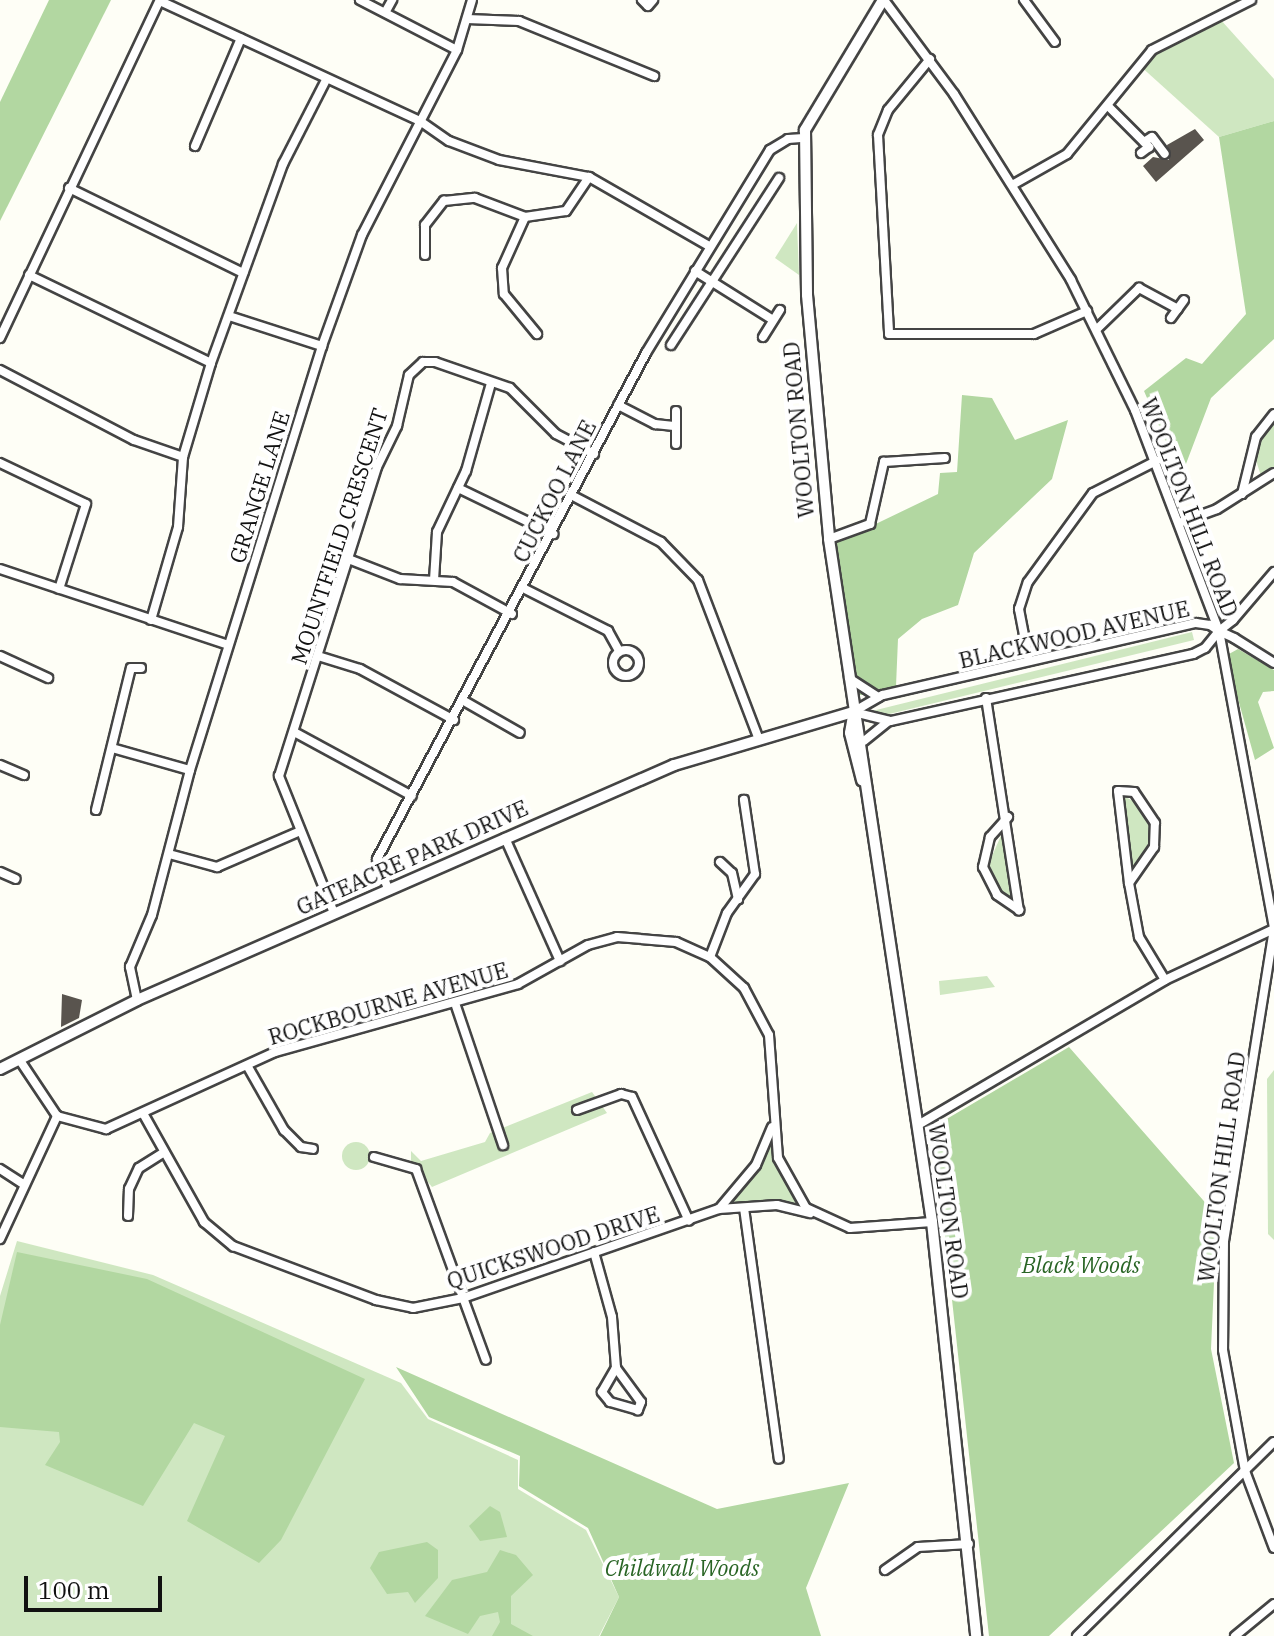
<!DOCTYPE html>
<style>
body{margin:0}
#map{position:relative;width:1274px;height:1636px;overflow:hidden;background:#fefef6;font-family:"IBM Plex Serif",serif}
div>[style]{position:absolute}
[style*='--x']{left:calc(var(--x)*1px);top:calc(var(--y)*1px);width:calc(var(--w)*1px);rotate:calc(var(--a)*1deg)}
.green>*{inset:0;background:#cfe7c1}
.round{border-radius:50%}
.forest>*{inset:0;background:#b2d7a1}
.building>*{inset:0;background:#59544e}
.roads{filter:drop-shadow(2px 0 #444) drop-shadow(-2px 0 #444) drop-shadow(0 2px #444) drop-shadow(0 -2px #444)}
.minor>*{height:8px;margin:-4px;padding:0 4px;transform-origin:4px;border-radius:4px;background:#fff}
.minor>.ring{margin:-4px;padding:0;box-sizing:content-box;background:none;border:8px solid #fff;border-radius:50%}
.tertiary>*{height:10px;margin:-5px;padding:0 5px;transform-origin:5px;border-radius:5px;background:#fff}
span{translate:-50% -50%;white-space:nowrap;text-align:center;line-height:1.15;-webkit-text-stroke:8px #fff;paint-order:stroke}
.street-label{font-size:22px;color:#111}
.park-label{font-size:22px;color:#296525;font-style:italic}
.scale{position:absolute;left:24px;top:1576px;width:138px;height:36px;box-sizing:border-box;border:4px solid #111;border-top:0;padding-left:10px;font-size:24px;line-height:28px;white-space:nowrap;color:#111;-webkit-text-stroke:6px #fff;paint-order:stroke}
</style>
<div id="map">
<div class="green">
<div style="clip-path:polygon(1220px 19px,1274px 79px,1274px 121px,1219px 137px,1138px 64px)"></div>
<div style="clip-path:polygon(797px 223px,799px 275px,775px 258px)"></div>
<div style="clip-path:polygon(1274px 418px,1274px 468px,1261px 476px,1254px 454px)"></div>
<div style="clip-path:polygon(1192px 632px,1194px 640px,881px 716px,872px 711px)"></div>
<div style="clip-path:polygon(1120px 794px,1146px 808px,1152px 825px,1151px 847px,1130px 876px)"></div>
<div style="clip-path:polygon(1007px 822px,1016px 906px,994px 884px,988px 865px)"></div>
<div style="clip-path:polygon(987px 976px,995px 987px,940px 995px,939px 981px)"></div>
<div style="clip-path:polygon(1274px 1070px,1274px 1240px,1268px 1234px,1267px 1079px)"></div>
<div style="clip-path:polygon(592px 1092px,607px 1113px,432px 1187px,411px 1161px,411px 1151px,421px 1161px,485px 1142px,490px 1133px)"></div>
<div style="clip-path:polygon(773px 1125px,787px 1172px,807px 1205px,721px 1207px,753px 1169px)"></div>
<div class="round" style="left:342px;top:1142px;width:28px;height:28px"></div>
<div style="clip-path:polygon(17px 1241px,153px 1275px,401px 1383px,428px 1419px,518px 1460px,518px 1489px,586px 1530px,619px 1597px,599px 1636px,0 1636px,0 1296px)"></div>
</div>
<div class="forest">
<div style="clip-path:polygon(49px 0,111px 0,0 221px,0 102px)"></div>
<div style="clip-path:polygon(1274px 121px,1274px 339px,1211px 398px,1181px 477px,1144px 391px,1186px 358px,1202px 364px,1246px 314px,1219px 137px)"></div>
<div style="clip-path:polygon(962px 395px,992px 398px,1015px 440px,1068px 420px,1052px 479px,974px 553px,958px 605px,922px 619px,898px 639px,896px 686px,883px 695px,855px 695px,830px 546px,938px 494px,940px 473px,957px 472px)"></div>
<div style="clip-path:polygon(1238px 649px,1274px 670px,1274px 691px,1263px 692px,1258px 702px,1274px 748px,1255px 760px,1233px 681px,1229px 654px)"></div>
<div style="clip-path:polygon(1069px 1047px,1217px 1216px,1211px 1349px,1234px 1463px,1049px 1636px,989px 1636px,933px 1127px)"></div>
<div style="clip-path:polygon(17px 1252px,147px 1279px,365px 1379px,281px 1540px,259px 1563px,187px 1521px,225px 1436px,194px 1423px,143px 1506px,45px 1465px,60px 1442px,59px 1432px,0 1427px,0 1325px)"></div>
<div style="clip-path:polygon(396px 1367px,717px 1509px,849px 1483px,806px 1588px,821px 1636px,600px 1636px,619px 1597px,588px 1528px,519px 1486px,520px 1456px,429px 1417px)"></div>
<div style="clip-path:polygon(490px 1506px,500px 1512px,507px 1537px,480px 1541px,469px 1526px)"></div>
<div style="clip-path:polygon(427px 1542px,438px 1550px,438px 1578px,415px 1603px,408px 1592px,387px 1594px,370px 1568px,379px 1552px)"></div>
<div style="clip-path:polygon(500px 1550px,516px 1555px,533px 1575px,511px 1596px,511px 1624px,533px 1636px,492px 1636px,500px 1622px,498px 1612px,480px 1616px,468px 1634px,425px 1616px,452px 1580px,487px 1572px)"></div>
</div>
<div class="building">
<div style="clip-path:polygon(1195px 129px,1204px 140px,1156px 182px,1143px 166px,1153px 157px,1169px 160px,1167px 145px)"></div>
<div style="clip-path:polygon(62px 994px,82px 1000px,79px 1018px,61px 1027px)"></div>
</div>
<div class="roads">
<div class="minor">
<div style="--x:360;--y:0;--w:109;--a:27.3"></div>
<div style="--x:642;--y:0;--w:8;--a:45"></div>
<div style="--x:648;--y:6;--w:8;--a:-50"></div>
<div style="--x:884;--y:0;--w:117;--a:53.3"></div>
<div style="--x:954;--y:94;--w:220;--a:57.8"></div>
<div style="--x:1071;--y:280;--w:145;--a:63.8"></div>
<div style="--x:1135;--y:410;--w:236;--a:69.2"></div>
<div style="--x:1219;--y:631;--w:303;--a:79.5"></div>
<div style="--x:1274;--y:929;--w:315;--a:99.1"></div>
<div style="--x:1224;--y:1240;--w:110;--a:90.5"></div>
<div style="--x:1223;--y:1350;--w:123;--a:79.7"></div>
<div style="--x:1245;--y:1471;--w:82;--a:69.4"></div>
<div style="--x:1024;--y:0;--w:52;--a:53.6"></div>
<div style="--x:160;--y:1;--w:286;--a:24.8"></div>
<div style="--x:420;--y:121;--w:35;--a:35"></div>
<div style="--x:449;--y:141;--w:53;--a:20.8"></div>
<div style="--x:499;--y:160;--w:92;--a:10.7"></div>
<div style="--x:589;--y:177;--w:138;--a:29.9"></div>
<div style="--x:386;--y:11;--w:13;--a:-61"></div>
<div style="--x:467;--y:19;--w:52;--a:2.2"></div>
<div style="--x:519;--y:21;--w:146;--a:22.2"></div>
<div style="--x:930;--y:59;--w:66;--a:129.5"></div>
<div style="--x:888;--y:110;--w:27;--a:112"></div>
<div style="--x:878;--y:135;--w:199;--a:86.8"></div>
<div style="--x:889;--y:334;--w:145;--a:0"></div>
<div style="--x:1034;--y:334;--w:58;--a:-23.5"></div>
<div style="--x:1109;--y:107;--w:57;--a:45"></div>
<div style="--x:1149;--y:147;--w:10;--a:143"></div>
<div style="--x:1144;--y:142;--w:9;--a:-32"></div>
<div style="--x:1152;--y:137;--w:21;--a:53"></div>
<div style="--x:195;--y:146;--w:117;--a:-66.9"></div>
<div style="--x:1014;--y:184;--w:61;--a:-29.5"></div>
<div style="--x:1067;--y:154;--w:134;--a:-50.7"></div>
<div style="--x:1152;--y:50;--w:111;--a:-26.8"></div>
<div style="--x:69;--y:188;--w:194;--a:26"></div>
<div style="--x:525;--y:217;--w:56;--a:114.3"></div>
<div style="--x:502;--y:268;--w:26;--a:86"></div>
<div style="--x:504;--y:294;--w:52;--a:50.5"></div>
<div style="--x:425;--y:255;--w:30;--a:-90"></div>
<div style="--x:425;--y:225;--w:31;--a:-52"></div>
<div style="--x:444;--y:201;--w:31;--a:-6"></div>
<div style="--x:475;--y:198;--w:53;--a:20.8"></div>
<div style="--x:525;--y:217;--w:41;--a:-8.3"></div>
<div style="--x:566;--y:211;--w:41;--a:-55.9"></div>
<div style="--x:695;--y:271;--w:92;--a:32.1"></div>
<div style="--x:29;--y:275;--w:202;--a:25.8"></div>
<div style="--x:229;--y:316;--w:98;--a:17.9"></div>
<div style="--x:1171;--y:318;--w:22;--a:-54"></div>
<div style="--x:1097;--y:329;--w:59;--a:-44.3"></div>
<div style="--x:1139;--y:288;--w:44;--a:28.3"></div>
<div style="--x:763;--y:337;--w:32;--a:-58"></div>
<div style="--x:0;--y:338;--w:374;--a:-64.7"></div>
<div style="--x:671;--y:345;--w:199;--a:-57.1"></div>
<div style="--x:0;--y:370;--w:151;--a:27.6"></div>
<div style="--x:134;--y:440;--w:52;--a:19.1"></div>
<div style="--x:618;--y:405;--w:42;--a:27.2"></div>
<div style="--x:655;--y:424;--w:19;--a:6"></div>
<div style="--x:676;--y:411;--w:33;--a:90"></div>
<div style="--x:0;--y:463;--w:95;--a:25.5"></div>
<div style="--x:86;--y:504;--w:89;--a:107.6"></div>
<div style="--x:458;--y:488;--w:106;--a:25.8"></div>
<div style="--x:1242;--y:494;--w:59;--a:-76.2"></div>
<div style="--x:1256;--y:437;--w:29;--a:-52"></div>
<div style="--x:573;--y:496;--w:99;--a:27.6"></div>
<div style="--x:661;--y:542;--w:53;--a:45.8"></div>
<div style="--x:698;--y:580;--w:168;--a:69.1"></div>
<div style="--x:1179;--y:523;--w:40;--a:-20.2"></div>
<div style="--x:1217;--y:509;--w:67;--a:-32.3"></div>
<div style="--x:829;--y:539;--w:44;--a:-20.1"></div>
<div style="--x:870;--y:524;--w:64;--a:-77.3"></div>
<div style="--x:884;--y:462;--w:61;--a:-3.8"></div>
<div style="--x:351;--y:560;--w:53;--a:21.2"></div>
<div style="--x:400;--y:579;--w:53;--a:3.2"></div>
<div style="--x:453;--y:582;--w:67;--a:28.5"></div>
<div style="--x:0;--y:569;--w:240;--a:18.4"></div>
<div style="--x:1274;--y:572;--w:63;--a:130.5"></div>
<div style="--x:1233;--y:620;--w:18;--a:142"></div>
<div style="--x:1219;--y:631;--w:22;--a:129"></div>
<div style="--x:1205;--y:648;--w:13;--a:153"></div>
<div style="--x:1193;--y:654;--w:310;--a:167.5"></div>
<div style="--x:890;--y:721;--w:38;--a:-166"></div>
<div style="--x:853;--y:712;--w:34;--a:-30"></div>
<div style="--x:883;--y:695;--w:321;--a:-13"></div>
<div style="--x:1196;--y:623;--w:14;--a:8"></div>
<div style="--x:1210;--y:625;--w:11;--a:34"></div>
<div style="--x:1219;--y:631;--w:17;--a:25"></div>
<div style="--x:1234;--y:638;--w:47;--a:32"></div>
<div style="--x:434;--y:580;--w:48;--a:-86.4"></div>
<div style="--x:437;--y:532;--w:68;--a:-64.6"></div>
<div style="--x:466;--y:471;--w:91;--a:-74.1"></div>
<div style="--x:525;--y:589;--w:93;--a:26.8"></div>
<div style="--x:608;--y:631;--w:23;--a:61"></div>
<div style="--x:151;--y:620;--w:97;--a:-73.8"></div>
<div style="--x:178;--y:527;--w:70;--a:-85.9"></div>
<div style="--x:183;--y:457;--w:98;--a:-73.4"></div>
<div style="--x:211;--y:363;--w:212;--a:-70.1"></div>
<div style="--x:283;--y:164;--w:94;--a:-62.9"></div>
<div class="ring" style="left:613px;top:650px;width:18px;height:18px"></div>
<div style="--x:0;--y:656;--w:53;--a:24.6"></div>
<div style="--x:318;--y:656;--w:44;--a:17.2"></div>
<div style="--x:360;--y:669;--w:107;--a:28.5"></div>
<div style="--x:1029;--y:661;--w:53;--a:-100.9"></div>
<div style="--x:1019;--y:609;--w:28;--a:-72"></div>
<div style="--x:1028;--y:582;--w:110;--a:-53.9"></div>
<div style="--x:1093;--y:493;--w:71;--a:-26.9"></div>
<div style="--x:849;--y:678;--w:35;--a:33"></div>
<div style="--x:986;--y:698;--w:215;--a:81.2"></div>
<div style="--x:464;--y:701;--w:64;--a:29.7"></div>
<div style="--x:294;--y:732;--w:134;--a:28.5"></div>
<div style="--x:864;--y:741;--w:32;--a:-39"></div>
<div style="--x:112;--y:748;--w:81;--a:15.8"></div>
<div style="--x:0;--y:765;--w:26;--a:23"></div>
<div style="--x:96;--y:810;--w:146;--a:-76.2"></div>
<div style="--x:131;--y:668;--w:10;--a:0"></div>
<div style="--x:1008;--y:817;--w:27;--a:132"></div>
<div style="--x:990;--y:837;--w:31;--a:103"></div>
<div style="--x:983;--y:867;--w:31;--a:63"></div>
<div style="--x:997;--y:895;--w:27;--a:34"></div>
<div style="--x:505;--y:838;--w:135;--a:65.9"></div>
<div style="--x:169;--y:854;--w:50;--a:15.2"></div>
<div style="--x:217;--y:867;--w:88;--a:-23.4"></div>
<div style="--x:720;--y:862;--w:16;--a:43"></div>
<div style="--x:732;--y:873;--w:27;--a:77"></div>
<div style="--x:0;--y:872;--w:17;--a:24"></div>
<div style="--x:1129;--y:883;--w:44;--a:-55.2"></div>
<div style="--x:1154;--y:847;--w:24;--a:-88"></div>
<div style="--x:1155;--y:823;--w:37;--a:-124"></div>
<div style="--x:1134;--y:792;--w:16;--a:-176"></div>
<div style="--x:1118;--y:791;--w:93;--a:83.2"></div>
<div style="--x:1129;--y:883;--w:55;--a:79.5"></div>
<div style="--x:1139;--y:937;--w:50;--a:58.8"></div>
<div style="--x:388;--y:889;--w:32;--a:-110"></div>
<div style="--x:377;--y:859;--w:573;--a:-62"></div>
<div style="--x:646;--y:353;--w:238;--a:-58.6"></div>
<div style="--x:770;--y:150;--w:21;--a:-31"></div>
<div style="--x:788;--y:139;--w:16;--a:-4"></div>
<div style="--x:334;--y:913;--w:148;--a:-111.9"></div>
<div style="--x:279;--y:776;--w:324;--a:-72.4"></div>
<div style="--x:377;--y:467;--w:46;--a:-64"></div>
<div style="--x:397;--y:426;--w:52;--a:-76.8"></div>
<div style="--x:409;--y:375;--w:19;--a:-43"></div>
<div style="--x:423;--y:362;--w:12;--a:0"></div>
<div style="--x:435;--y:362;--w:79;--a:19.1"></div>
<div style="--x:510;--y:388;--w:65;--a:45"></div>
<div style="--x:556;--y:434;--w:43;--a:27.8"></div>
<div style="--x:710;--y:957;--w:47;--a:-68.9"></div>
<div style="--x:727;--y:913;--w:48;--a:-54.3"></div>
<div style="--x:755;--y:874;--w:75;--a:-98.5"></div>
<div style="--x:137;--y:1000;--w:34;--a:-102"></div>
<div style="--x:130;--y:967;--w:56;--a:-67.1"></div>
<div style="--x:152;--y:915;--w:150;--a:-75.3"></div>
<div style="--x:190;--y:770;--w:444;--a:-72.7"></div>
<div style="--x:322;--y:346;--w:118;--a:-70.2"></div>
<div style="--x:362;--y:235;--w:208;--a:-62.8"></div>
<div style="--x:457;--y:50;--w:52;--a:-73.3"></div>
<div style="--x:456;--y:1006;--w:147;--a:71.3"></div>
<div style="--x:19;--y:1059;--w:69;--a:56.3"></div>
<div style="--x:57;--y:1116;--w:51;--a:14.9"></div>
<div style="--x:106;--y:1129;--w:186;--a:-24.5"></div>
<div style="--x:275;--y:1052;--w:252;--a:-15.6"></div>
<div style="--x:518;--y:984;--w:80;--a:-29.1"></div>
<div style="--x:588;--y:945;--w:30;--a:-15"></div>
<div style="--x:617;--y:937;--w:59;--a:4.8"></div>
<div style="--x:676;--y:942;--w:37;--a:24"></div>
<div style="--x:710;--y:957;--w:46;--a:42.4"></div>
<div style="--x:744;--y:988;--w:53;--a:62"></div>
<div style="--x:769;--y:1035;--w:123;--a:85.8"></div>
<div style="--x:778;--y:1158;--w:57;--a:60.8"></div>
<div style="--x:806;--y:1208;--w:48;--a:24.4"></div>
<div style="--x:850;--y:1228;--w:82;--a:-4.2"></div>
<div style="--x:248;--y:1067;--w:73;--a:60.3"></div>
<div style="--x:284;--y:1130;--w:24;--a:45"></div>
<div style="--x:301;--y:1147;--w:12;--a:9"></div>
<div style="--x:577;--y:1110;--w:47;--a:-20"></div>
<div style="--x:621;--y:1094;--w:11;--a:15"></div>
<div style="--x:632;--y:1097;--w:136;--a:65.3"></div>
<div style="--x:144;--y:1115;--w:123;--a:60.7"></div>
<div style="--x:204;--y:1222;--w:38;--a:40"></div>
<div style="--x:233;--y:1246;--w:153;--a:20.7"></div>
<div style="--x:376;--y:1300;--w:38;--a:12"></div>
<div style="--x:413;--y:1308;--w:51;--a:-11.3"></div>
<div style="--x:463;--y:1298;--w:271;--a:-19.2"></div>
<div style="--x:719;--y:1209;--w:58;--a:-3.9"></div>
<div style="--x:777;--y:1205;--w:34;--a:14"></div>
<div style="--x:918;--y:1125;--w:286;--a:-30.4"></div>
<div style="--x:1165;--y:980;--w:120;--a:-25.1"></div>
<div style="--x:374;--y:1157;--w:44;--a:15.9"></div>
<div style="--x:416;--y:1169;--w:203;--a:69.9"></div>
<div style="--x:0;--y:1169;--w:27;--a:33"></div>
<div style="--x:744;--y:1208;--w:253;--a:82.1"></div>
<div style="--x:719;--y:1209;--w:57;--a:-49.9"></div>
<div style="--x:756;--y:1165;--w:41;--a:-67.2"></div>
<div style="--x:128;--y:1216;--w:27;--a:-88"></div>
<div style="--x:129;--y:1189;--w:23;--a:-65"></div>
<div style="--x:139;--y:1168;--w:26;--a:-32"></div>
<div style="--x:0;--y:1239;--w:136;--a:-65.1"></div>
<div style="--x:594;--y:1252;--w:67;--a:74.5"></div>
<div style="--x:612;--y:1317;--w:51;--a:85.5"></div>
<div style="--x:616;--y:1368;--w:42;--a:53.7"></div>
<div style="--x:641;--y:1402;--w:9;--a:111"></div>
<div style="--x:638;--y:1410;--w:29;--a:-164"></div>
<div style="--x:610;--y:1402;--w:13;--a:-129"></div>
<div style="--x:602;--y:1392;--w:28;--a:-60"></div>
<div style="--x:885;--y:1570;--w:40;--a:-34.9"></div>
<div style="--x:918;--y:1547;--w:51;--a:-3.4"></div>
<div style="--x:1077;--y:1636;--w:276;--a:-44.6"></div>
<div style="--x:1235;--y:1636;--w:50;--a:-39.4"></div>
</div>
<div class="tertiary">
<div style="--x:883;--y:0;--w:152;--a:121"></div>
<div style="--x:805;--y:130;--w:165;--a:89.3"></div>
<div style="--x:807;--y:295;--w:245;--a:84.8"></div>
<div style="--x:829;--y:539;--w:691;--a:81.42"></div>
<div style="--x:932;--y:1222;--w:416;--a:83.9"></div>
<div style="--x:853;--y:716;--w:17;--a:100"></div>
<div style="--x:850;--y:733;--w:49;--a:75.7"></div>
<div style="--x:0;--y:1069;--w:153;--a:-26.7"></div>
<div style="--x:137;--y:1000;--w:586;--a:-23.63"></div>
<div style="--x:674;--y:765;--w:187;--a:-16.5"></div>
</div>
</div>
<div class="street-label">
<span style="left:798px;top:430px;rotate:-95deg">WOOLTON ROAD</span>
<span style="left:259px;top:487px;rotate:-73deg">GRANGE LANE</span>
<span style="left:554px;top:491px;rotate:-63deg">CUCKOO LANE</span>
<span style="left:1190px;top:507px;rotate:69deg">WOOLTON HILL ROAD</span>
<span style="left:339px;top:536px;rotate:-72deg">MOUNTFIELD CRESCENT</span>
<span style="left:1074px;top:634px;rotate:-13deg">BLACKWOOD AVENUE</span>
<span style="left:412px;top:857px;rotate:-24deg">GATEACRE PARK DRIVE</span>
<span style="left:388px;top:1003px;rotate:-16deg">ROCKBOURNE AVENUE</span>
<span style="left:1221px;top:1167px;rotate:-82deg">WOOLTON HILL ROAD</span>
<span style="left:949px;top:1211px;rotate:82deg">WOOLTON ROAD</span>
<span style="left:553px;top:1247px;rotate:-18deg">QUICKSWOOD DRIVE</span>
</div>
<div class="park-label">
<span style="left:1081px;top:1265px">Black Woods</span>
<span style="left:682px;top:1568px">Childwall Woods</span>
</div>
<div class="scale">100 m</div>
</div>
